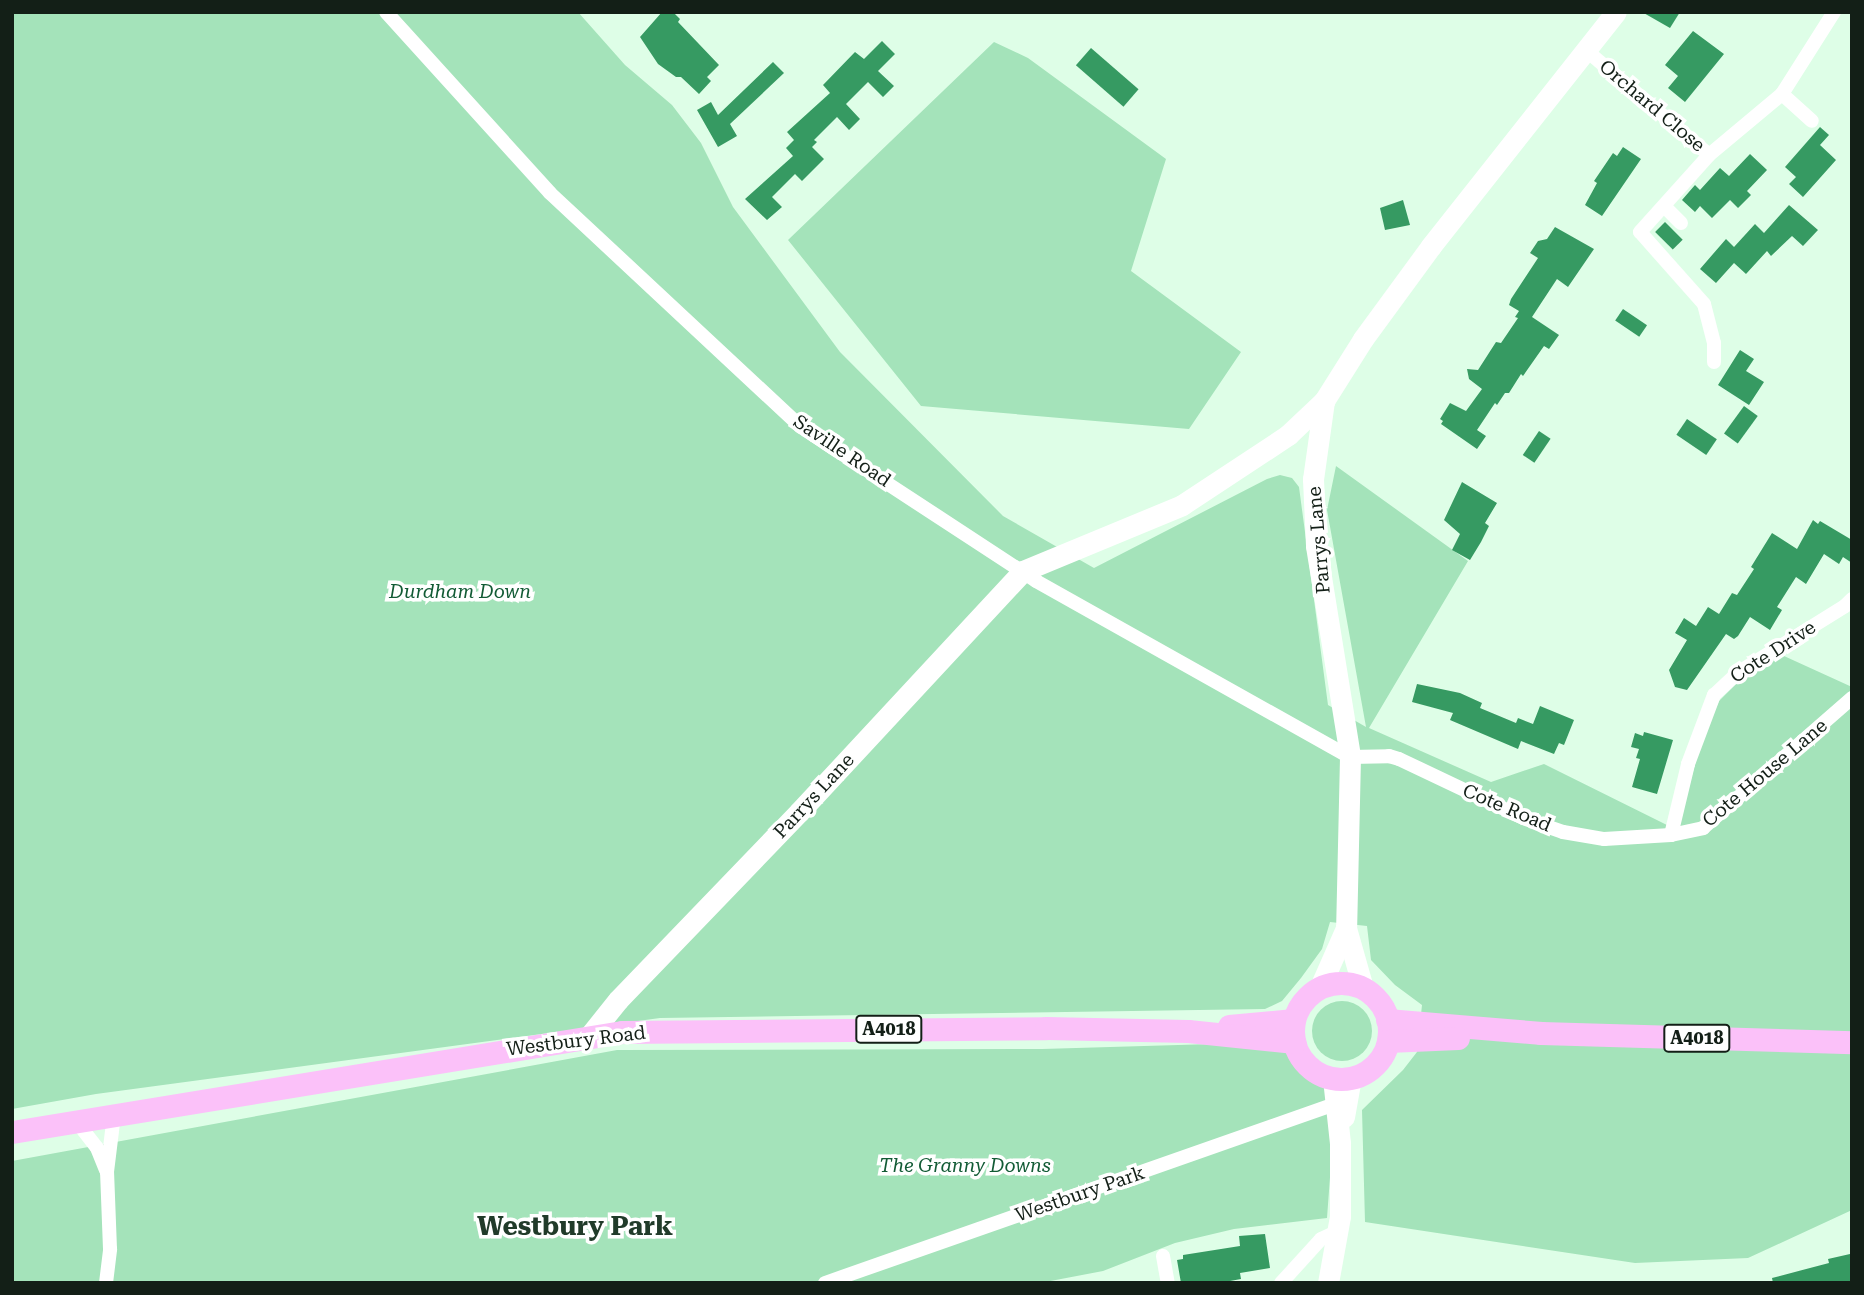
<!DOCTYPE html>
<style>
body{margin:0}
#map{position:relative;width:1864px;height:1295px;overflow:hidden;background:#defee7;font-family:"Roboto Serif",serif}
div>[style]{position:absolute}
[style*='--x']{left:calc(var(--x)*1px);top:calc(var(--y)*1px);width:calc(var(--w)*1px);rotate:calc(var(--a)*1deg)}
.green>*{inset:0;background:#a4e3ba}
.round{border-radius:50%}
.building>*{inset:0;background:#369a62;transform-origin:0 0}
.minor>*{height:14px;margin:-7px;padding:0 7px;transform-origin:7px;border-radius:7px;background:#fff}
.secondary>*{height:21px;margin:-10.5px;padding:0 10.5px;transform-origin:10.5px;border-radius:10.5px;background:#fff}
.primary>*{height:23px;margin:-11.5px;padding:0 11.5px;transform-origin:11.5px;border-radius:11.5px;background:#fbc1f9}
.primary>.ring{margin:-11.5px;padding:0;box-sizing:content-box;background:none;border:23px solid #fbc1f9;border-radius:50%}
span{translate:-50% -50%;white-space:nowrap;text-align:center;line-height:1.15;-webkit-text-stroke:7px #fff;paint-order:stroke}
.shield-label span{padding:2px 5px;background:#fff;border:2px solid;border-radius:5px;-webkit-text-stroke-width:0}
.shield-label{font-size:18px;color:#131f17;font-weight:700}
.street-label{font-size:19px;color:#131f17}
.park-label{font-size:19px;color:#125b35;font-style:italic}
.district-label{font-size:26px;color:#213b2a;font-weight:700}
.frame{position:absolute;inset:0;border:14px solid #131f17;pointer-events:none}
</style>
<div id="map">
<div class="green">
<div style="clip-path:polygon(12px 12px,578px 12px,625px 65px,672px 105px,701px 143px,733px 207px,840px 352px,1003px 516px,1094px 568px,1267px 479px,1280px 475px,1292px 478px,1299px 487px,1328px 705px,1366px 727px,1327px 510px,1336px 466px,1468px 561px,1369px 728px,1491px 782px,1544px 764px,1677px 830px,1702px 739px,1719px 701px,1744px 676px,1784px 656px,1852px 687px,1852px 1210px,1748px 1258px,1635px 1263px,1365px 1222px,1362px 1110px,1403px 1070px,1417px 1052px,1422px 1005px,1395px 985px,1371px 960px,1367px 926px,1330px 922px,1322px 949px,1301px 978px,1282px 1001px,1265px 1009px,660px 1018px,96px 1094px,12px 1109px)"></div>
<div style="clip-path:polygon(994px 42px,1028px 58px,1166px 159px,1131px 271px,1241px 352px,1189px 429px,921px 406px,788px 240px)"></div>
<div class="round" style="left:1312px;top:1001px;width:60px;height:60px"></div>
<div style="clip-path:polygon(1280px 1042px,1336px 1096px,1327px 1218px,1234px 1229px,1175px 1243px,1103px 1271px,1040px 1283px,12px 1283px,12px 1161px,617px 1050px,1042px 1049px)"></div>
</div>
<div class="building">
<div style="clip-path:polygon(662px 12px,673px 12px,680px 19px,678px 22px,719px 65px,707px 77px,711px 81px,699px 94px,681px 77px,676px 77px,658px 64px,640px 37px)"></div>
<div style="clip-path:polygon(1642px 12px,1680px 12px,1670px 28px)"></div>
<div style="clip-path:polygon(1693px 31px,1724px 54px,1685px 102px,1668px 88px,1678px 76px,1665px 65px)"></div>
<div style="clip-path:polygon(882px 41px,895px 54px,878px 71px,894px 86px,883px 97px,868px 82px,846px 104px,860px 119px,849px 130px,837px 117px,814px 140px,817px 142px,812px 147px,824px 159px,802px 181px,795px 174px,772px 197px,782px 207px,767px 220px,745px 199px,793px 156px,786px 148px,794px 140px,787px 132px,830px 93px,823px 85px,855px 52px,864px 59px)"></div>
<div style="left:1091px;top:48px;width:63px;height:23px;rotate:41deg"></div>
<div style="clip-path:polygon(773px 62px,784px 73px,730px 124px,737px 136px,718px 147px,697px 110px,711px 102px,718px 115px)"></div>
<div style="clip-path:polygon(1820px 127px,1829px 135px,1820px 145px,1836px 160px,1803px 197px,1789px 184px,1796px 177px,1785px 167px)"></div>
<div style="clip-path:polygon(1623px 147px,1641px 159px,1602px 216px,1585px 205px,1597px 183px,1594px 181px,1613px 153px,1617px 156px)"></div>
<div style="clip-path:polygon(1750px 154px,1767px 170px,1747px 191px,1751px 195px,1738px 208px,1730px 200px,1712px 218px,1700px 206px,1695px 212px,1682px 200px,1695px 185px,1700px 190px,1720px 168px,1729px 176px)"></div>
<div style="clip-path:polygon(1403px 200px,1410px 225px,1385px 230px,1380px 208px)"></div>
<div style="clip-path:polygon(1789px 205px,1818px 230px,1803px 246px,1792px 236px,1771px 256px,1767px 251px,1746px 274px,1734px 263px,1716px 283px,1700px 269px,1726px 239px,1734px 247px,1755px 224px,1764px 233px)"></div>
<div style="left:1665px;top:222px;width:25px;height:14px;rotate:45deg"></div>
<div style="clip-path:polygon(1555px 227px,1594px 249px,1568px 287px,1557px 279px,1532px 317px,1559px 335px,1549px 349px,1544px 346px,1523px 376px,1521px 374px,1509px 393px,1505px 393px,1497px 405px,1495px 403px,1477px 430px,1486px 436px,1477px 449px,1441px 424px,1443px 421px,1440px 419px,1450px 403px,1466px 411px,1482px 389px,1469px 379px,1467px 369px,1478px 370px,1496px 342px,1501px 343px,1518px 318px,1515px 317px,1519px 311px,1509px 305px,1511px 299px,1538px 258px,1530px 253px,1538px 241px,1547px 239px)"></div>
<div style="left:1623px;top:309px;width:29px;height:14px;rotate:34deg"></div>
<div style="clip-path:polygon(1740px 350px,1754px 359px,1746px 371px,1764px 382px,1749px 405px,1718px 385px)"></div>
<div style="left:1744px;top:406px;width:17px;height:34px;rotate:36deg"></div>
<div style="left:1687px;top:419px;width:36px;height:19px;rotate:34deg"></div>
<div style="left:1539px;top:431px;width:14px;height:29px;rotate:34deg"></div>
<div style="clip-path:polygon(1462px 482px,1497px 503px,1485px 523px,1489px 526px,1481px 542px,1470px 560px,1452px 550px,1460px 534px,1444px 520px)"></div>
<div style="clip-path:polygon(1813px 520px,1818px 524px,1820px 521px,1852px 540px,1852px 563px,1843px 557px,1839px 564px,1824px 554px,1806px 584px,1796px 577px,1777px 607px,1782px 610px,1770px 630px,1750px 617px,1738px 636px,1734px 639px,1726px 634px,1687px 690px,1675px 687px,1669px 670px,1687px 640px,1675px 633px,1684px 618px,1696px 626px,1708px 607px,1719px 614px,1732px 593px,1737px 595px,1754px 569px,1751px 567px,1772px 533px,1797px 549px)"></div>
<div style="clip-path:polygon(1417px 684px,1460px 693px,1482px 703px,1480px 708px,1516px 723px,1518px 718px,1533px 724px,1540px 706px,1574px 720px,1564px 745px,1559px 743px,1554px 754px,1521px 741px,1518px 749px,1450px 720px,1453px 713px,1412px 702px)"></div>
<div style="clip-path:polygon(1644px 732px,1673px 740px,1657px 794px,1632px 787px,1640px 759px,1636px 758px,1639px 749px,1631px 747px,1635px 733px,1643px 736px)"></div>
<div style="clip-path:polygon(1265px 1234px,1270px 1268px,1240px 1273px,1241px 1279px,1219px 1283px,1181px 1283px,1177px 1260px,1183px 1259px,1183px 1255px,1240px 1246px,1239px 1236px)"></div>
<div style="clip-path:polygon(1850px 1254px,1852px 1283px,1773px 1283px,1772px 1278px,1829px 1263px,1828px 1259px)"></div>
</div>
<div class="minor">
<div style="--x:386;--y:12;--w:244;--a:47.8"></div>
<div style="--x:550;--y:193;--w:343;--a:43"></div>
<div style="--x:801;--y:427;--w:281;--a:33.2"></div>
<div style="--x:1036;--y:581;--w:360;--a:29.3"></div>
<div style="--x:1350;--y:757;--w:39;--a:-1"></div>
<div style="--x:1389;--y:756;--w:10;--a:17"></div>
<div style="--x:1399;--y:759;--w:137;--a:25.4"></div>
<div style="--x:1523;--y:818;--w:42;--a:19.3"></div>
<div style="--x:1563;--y:832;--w:42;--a:9.7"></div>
<div style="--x:1604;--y:839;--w:67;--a:-3.4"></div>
<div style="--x:1671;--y:835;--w:33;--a:-12"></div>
<div style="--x:1703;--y:828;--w:198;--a:-41.1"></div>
<div style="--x:1587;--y:51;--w:160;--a:40.4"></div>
<div style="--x:1782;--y:94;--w:40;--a:42"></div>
<div style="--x:1664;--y:206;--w:24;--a:45"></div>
<div style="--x:1714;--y:362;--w:19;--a:-90"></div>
<div style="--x:1714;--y:343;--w:40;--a:-104.4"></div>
<div style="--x:1704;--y:304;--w:96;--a:-131.6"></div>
<div style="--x:1640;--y:232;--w:103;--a:-48.1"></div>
<div style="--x:1709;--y:155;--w:95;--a:-39.9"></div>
<div style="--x:1782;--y:94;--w:97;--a:-57.6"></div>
<div style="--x:1671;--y:835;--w:73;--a:-76.5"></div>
<div style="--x:1688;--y:764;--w:74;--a:-69.4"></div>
<div style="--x:1714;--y:695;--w:34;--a:-43"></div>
<div style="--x:1739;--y:672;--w:125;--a:-31.9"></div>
<div style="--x:1845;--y:606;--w:10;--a:-45"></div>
<div style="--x:76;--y:1121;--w:34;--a:52"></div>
<div style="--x:97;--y:1148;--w:24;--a:68"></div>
<div style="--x:1163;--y:1256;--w:27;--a:80"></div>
<div style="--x:106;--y:1283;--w:34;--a:-83"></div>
<div style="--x:110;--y:1249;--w:77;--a:-92.2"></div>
<div style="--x:107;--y:1172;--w:57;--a:-83"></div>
<div style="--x:825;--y:1283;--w:541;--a:-19.34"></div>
<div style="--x:1281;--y:1283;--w:59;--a:-47.7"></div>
<div style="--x:1321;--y:1239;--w:19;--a:-25"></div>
</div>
<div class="secondary">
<div style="--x:1324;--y:401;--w:79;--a:98"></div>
<div style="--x:1313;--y:479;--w:67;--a:87.4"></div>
<div style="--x:1316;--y:546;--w:214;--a:80.8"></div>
<div style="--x:1350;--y:757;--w:171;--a:91.3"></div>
<div style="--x:1346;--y:928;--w:62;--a:74.2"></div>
<div style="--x:1320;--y:987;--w:64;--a:-66.2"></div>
<div style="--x:590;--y:1035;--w:45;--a:-51.3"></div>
<div style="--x:618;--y:1000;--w:261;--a:-46.1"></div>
<div style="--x:799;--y:812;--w:329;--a:-47.1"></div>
<div style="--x:1023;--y:571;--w:172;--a:-22.5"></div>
<div style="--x:1182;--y:505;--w:127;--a:-33.4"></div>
<div style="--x:1288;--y:435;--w:50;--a:-43.4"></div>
<div style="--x:1324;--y:401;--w:73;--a:-57.8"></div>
<div style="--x:1363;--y:339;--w:115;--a:-53.8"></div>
<div style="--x:1431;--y:246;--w:298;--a:-51.7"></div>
<div style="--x:1344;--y:1117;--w:40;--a:-80"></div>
<div style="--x:1328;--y:1283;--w:68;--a:-79.8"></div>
<div style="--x:1340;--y:1216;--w:73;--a:-90"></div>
<div style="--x:1340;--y:1143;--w:64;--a:-96.2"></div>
</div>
<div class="primary">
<div class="ring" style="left:1293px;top:983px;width:73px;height:73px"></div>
<div style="--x:1387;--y:1020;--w:155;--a:4.8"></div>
<div style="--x:1541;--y:1033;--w:311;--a:1.7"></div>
<div style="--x:1229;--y:1026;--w:65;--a:-5.3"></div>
<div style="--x:1388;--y:1041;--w:70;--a:-2.5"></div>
<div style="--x:12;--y:1132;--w:618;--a:-9.31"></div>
<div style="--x:622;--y:1032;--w:424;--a:-0.5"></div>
<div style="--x:1046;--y:1028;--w:142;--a:1.2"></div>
<div style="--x:1188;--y:1031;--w:107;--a:5.9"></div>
</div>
<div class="shield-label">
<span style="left:889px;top:1029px">A4018</span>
<span style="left:1697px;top:1038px">A4018</span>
</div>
<div class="street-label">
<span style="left:1652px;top:106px;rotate:40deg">Orchard Close</span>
<span style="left:842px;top:451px;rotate:34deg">Saville Road</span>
<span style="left:1319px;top:540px;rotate:-95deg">Parrys Lane</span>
<span style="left:1773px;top:652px;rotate:-33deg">Cote Drive</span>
<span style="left:1765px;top:773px;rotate:-40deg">Cote House Lane</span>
<span style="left:814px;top:796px;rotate:-47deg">Parrys Lane</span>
<span style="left:1507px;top:808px;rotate:23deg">Cote Road</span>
<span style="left:576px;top:1041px;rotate:-7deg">Westbury Road</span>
<span style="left:1080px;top:1194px;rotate:-19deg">Westbury Park</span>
</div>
<div class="park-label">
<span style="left:460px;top:592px">Durdham Down</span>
<span style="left:965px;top:1166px">The Granny Downs</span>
</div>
<div class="district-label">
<span style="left:575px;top:1227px">Westbury Park</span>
</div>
<div class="frame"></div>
</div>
